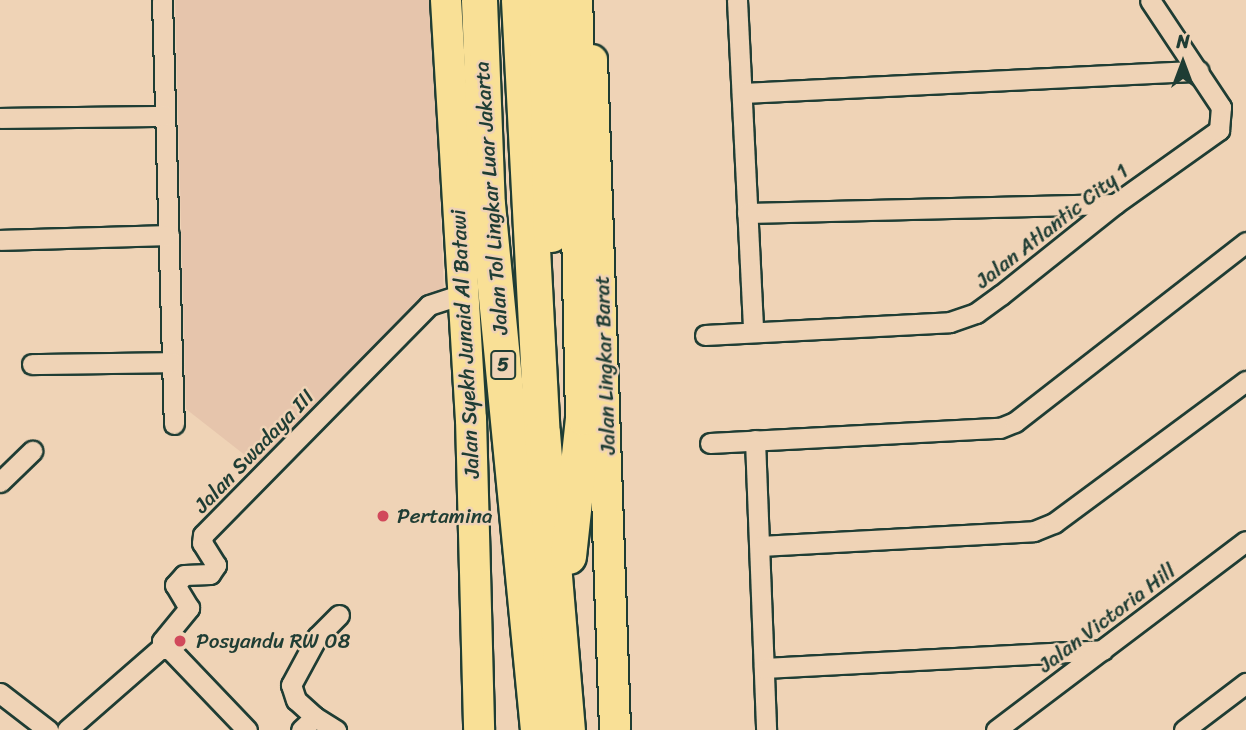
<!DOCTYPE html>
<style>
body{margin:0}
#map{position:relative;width:1246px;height:730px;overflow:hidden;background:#efd3b6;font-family:Sriracha,sans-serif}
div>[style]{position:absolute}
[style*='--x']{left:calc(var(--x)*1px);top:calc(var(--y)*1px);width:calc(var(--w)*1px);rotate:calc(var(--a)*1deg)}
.built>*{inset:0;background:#e6c5ac}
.roads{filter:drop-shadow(2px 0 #1f3d34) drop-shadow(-2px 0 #1f3d34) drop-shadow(0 2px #1f3d34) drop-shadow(0 -2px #1f3d34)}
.minor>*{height:19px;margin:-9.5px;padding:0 9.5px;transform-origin:9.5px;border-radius:9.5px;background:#efd3b6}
.primary>*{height:30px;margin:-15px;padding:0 15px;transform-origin:15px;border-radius:15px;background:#f9e096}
.motorway>*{height:35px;margin:-17.5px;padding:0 17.5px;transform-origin:17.5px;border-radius:17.5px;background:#f9e096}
.dots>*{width:19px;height:19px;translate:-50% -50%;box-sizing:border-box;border:4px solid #efd3b6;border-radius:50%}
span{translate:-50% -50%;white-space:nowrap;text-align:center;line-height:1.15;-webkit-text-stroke:5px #efd3b6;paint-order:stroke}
.shield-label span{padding:2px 5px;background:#efd3b6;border:2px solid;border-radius:5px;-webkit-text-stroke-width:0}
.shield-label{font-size:19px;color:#1f3d34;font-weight:700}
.street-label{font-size:21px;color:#1f3d34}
.poi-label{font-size:21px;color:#1f3d34}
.left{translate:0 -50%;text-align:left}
.north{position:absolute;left:1148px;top:28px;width:70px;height:70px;-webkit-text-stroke:5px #efd3b6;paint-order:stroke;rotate:0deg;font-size:19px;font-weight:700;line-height:28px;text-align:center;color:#1f3d34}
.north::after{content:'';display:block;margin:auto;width:24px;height:32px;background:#1f3d34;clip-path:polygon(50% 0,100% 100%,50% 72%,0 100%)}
</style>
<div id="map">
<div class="built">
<div style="clip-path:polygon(175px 0,432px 0,444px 294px,259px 466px,186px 409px)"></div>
</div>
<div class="roads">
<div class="minor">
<div style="--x:162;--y:0;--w:424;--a:88.4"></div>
<div style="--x:737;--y:0;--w:332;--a:87.2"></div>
<div style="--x:742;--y:93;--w:457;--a:-2.8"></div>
<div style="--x:0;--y:118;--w:165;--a:-0.7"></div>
<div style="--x:747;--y:213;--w:368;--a:-1.4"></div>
<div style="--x:0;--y:240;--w:169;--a:-1.7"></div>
<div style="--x:705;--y:335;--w:245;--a:-3"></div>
<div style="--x:950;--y:322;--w:28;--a:-19"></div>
<div style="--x:976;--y:313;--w:31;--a:-36"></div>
<div style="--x:1001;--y:295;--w:146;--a:-38.6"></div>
<div style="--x:1115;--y:204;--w:128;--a:-35.4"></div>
<div style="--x:1219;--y:130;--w:23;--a:-85"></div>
<div style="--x:1221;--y:107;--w:128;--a:-123.6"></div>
<div style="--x:32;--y:364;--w:140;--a:-0.8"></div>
<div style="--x:755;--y:440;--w:290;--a:87.8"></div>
<div style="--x:710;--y:443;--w:290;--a:-3"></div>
<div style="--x:1000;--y:428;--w:16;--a:-22"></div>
<div style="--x:1015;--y:422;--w:293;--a:-37.9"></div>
<div style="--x:0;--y:482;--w:45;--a:-44.1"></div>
<div style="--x:760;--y:546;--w:274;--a:-3.1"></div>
<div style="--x:1034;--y:531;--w:22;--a:-22"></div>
<div style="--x:1054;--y:523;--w:239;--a:-36.5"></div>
<div style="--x:764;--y:668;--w:339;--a:-3"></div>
<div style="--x:0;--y:693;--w:61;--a:37.6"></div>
<div style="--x:315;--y:717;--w:25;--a:-138"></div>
<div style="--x:296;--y:700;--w:16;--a:-108"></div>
<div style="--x:291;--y:685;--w:55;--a:-61.6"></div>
<div style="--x:317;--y:637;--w:31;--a:-45"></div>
<div style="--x:67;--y:730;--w:123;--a:-41.1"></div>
<div style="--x:160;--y:649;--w:8;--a:0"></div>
<div style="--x:247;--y:730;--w:123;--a:-133.7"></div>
<div style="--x:162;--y:641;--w:43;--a:-50.7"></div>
<div style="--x:189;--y:608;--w:27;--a:-121"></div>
<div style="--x:175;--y:585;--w:13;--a:-48"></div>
<div style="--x:184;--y:575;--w:26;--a:-2"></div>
<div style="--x:210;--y:574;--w:11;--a:-56"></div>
<div style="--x:216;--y:565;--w:26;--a:-122"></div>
<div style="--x:202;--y:543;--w:8;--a:-83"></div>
<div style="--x:203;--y:535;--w:322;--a:-45.5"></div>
<div style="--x:429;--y:305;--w:36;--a:-18"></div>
<div style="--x:301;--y:730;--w:19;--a:-43"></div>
<div style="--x:315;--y:717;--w:25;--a:32"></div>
<div style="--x:996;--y:730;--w:313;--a:-37.1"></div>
<div style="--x:1184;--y:730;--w:78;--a:-37.2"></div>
</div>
<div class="primary">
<div style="--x:446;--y:0;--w:420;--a:86.6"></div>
<div style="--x:471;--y:419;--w:311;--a:88.5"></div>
<div style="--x:592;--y:60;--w:670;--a:88.03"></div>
</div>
<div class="motorway">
<div style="--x:479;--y:0;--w:204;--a:87.8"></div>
<div style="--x:487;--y:204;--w:528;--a:84.46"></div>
<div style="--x:519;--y:0;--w:434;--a:87"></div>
<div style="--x:542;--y:433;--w:298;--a:85.2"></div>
<div style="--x:546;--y:0;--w:234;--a:88.8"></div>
<div style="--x:568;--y:556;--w:140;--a:-83.8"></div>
<div style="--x:583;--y:417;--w:417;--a:-91.2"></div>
</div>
</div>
<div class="dots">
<div style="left:383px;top:516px;background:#d1495b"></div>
<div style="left:180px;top:641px;background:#d1495b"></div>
</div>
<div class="shield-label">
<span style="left:503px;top:365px">5</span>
</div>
<div class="street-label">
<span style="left:491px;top:198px;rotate:-94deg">Jalan Tol Lingkar Luar Jakarta</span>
<span style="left:1052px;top:226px;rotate:-38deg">Jalan Atlantic City 1</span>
<span style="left:465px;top:344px;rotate:-93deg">Jalan Syekh Junaid Al Batawi</span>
<span style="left:605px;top:365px;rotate:-92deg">Jalan Lingkar Barat</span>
<span style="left:254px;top:451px;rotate:-46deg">Jalan Swadaya III</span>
<span style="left:1107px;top:618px;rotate:-37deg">Jalan Victoria Hill</span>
</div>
<div class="poi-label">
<span class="left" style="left:397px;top:516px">Pertamina</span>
<span class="left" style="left:196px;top:641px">Posyandu RW 08</span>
</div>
<div class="north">N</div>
</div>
